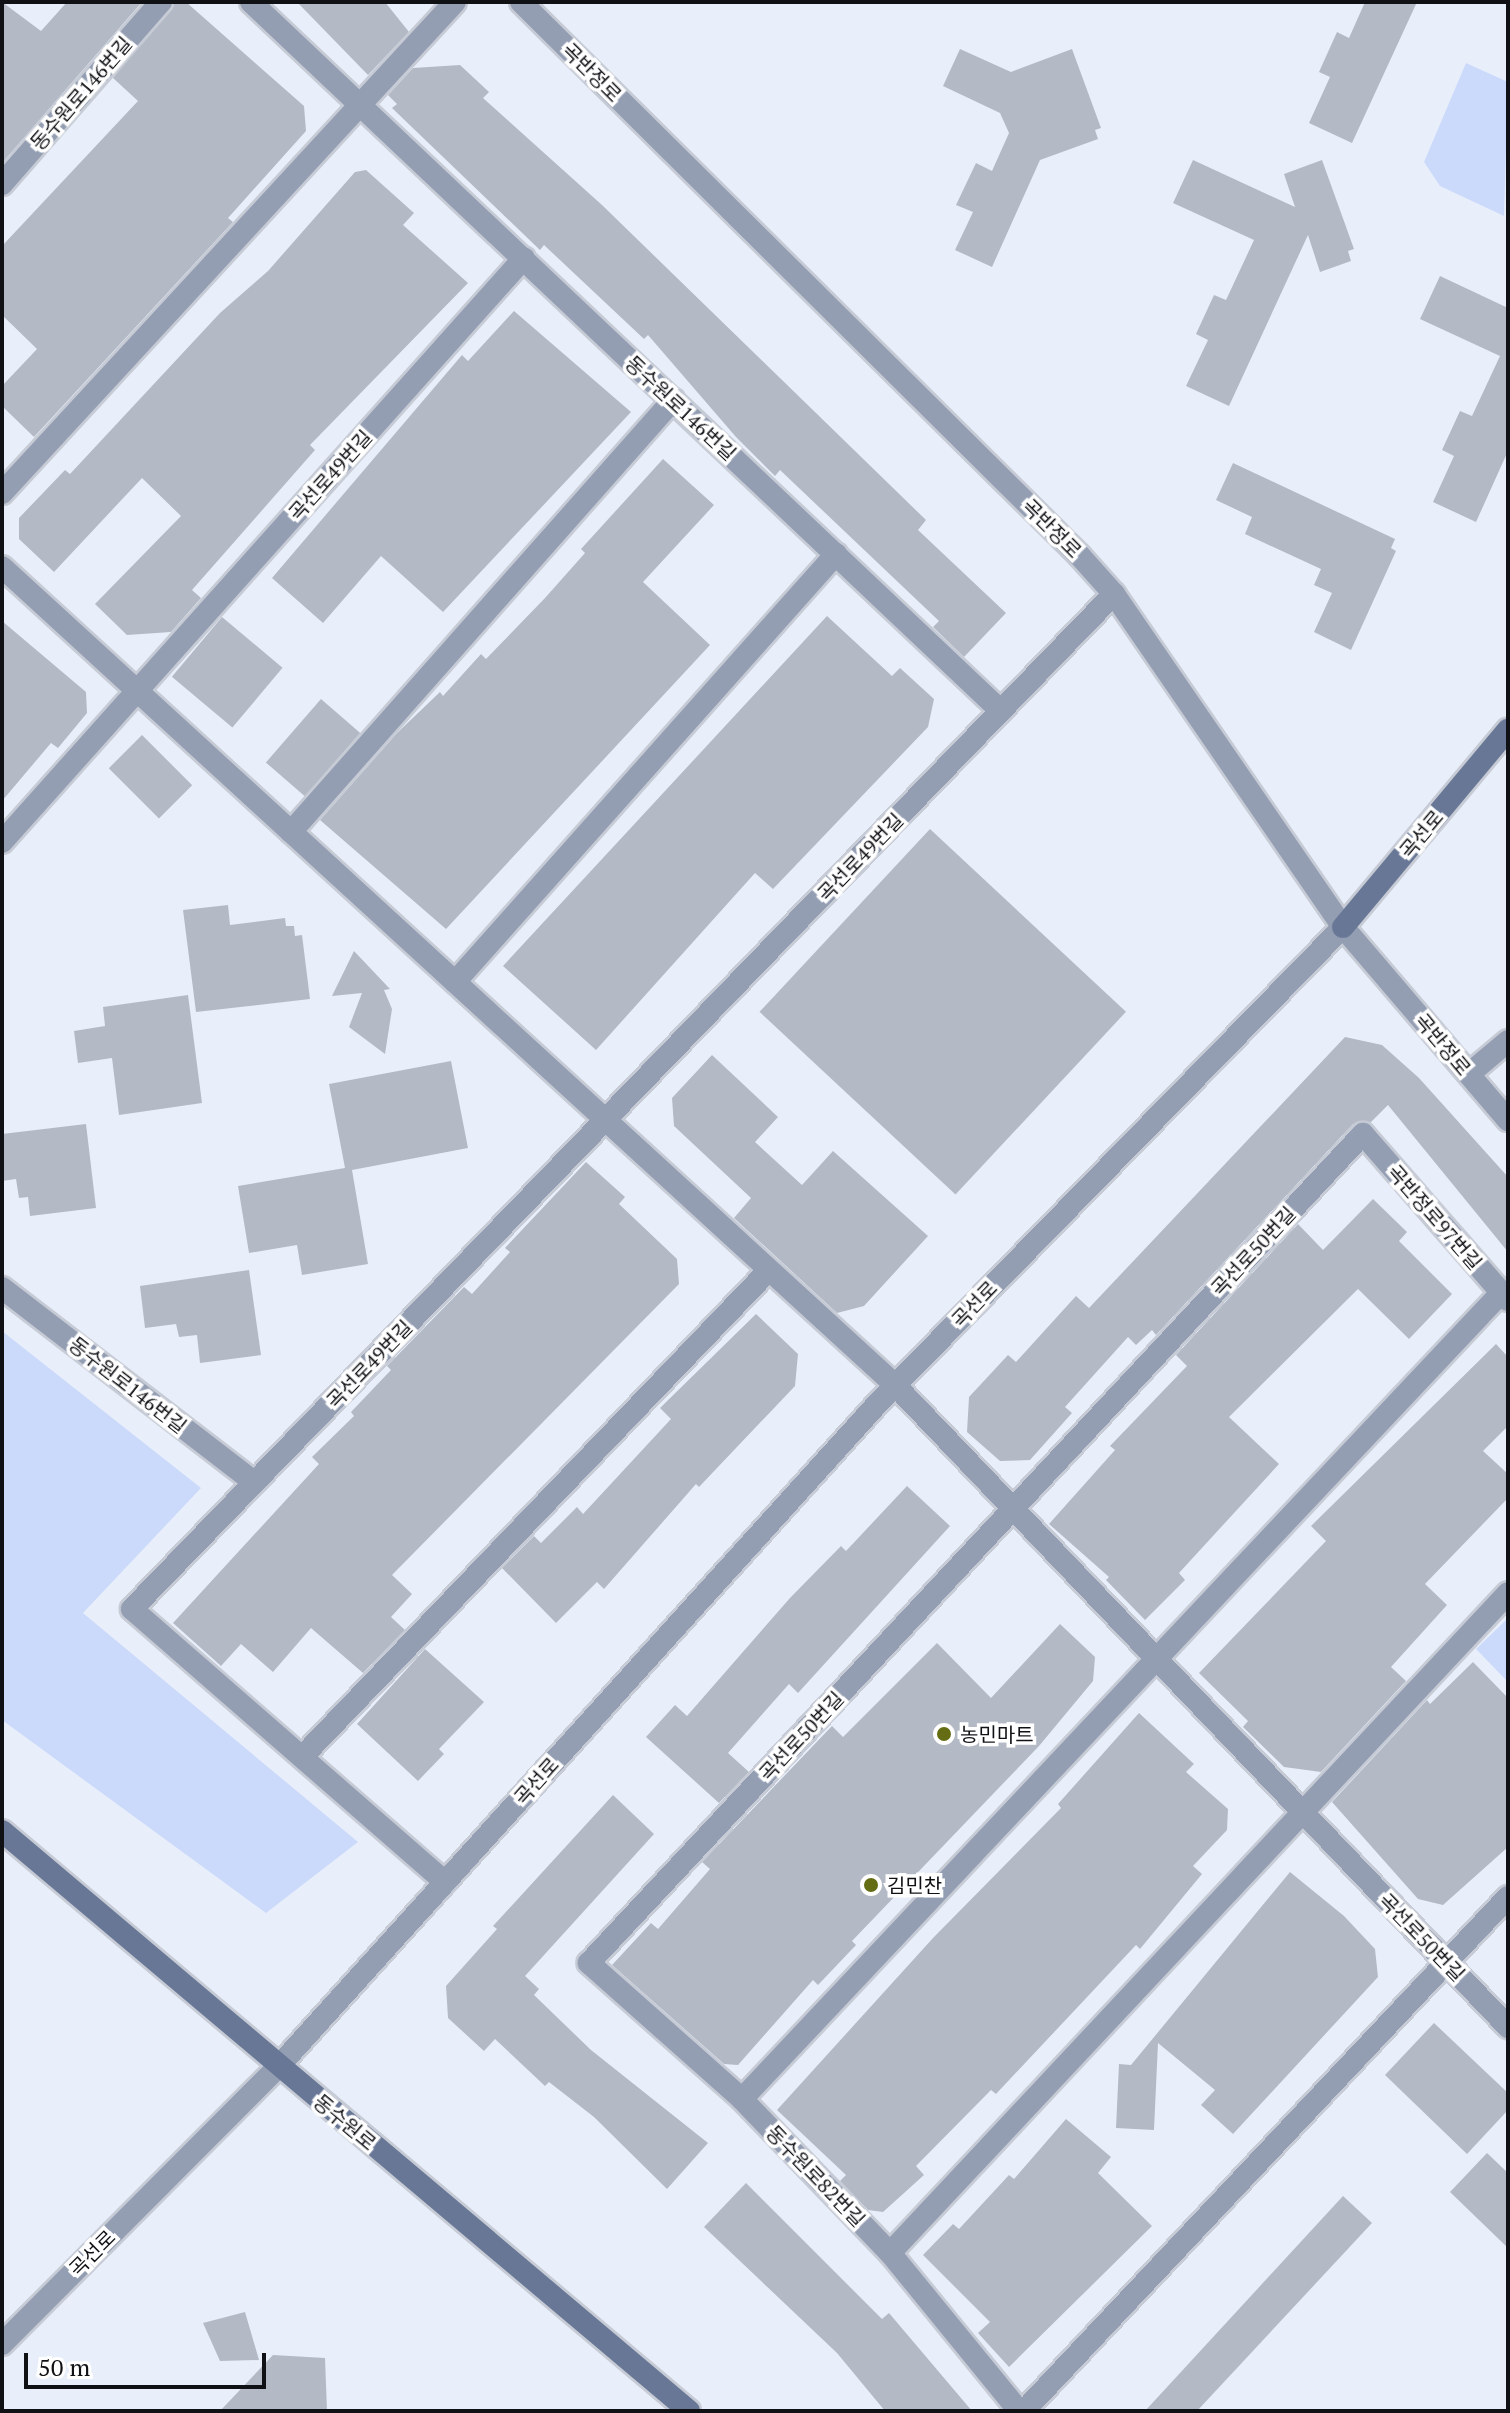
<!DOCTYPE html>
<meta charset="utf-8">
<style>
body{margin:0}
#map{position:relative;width:1510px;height:2413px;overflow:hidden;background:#e9effa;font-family:"PT Serif","Noto Sans KR",serif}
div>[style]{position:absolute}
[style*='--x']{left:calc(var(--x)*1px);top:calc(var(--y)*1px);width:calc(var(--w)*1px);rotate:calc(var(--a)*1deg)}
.green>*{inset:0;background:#cbdafb}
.building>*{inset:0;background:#b4bac5;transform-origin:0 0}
.roads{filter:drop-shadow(2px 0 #c6cbd5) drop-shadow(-2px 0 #c6cbd5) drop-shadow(0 2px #c6cbd5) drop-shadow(0 -2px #c6cbd5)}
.minor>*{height:22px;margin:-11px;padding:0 11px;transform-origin:11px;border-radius:11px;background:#949eb3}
.tertiary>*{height:22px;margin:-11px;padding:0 11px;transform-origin:11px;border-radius:11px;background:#949eb3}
.secondary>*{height:22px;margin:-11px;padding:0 11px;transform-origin:11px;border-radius:11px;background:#687796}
.dots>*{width:22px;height:22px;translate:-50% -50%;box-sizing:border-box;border:4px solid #fff;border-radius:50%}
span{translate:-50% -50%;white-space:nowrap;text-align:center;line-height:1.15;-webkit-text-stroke:7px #fff;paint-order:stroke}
.street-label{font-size:20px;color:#101115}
.poi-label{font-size:20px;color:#101115}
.left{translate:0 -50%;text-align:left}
.frame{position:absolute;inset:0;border:4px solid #101115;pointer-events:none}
.scale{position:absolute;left:24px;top:2353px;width:242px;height:36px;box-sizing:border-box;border:4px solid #101115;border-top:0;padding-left:10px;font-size:24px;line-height:28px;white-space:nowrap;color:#101115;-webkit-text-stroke:6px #fff;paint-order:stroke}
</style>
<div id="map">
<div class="green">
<div style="clip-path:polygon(1466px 63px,1508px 82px,1504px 216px,1440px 186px,1424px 162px)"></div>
<div style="clip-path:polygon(2px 1331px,201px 1488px,83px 1613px,358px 1842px,266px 1913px,2px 1720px)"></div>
<div style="clip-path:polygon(1508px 1618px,1508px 1682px,1476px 1649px)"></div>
</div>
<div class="building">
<div style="clip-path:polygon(2px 2px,41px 31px,67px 2px,142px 2px,2px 163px)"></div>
<div style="clip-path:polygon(175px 2px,186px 2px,304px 106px,306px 131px,228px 218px,233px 222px,34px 437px,2px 406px,2px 386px,37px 349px,2px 315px,2px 246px,138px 101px,113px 78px)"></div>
<div style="clip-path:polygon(297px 2px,385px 2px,409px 32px,368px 75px)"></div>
<div style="clip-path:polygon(1365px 2px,1417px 2px,1352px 143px,1309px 123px,1330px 77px,1319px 72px,1337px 32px,1349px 38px)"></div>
<div style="clip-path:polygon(960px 49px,1011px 72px,1072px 49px,1101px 128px,1095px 130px,1098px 139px,1040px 160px,992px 267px,955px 250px,973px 212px,956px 205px,976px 163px,992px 171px,1009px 133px,1000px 113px,943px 86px)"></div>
<div style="clip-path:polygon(460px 65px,489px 92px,483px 98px,602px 205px,926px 520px,918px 530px,1006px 613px,964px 657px,933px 627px,939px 621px,780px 470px,775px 476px,736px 437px,648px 335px,644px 339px,544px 245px,540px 250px,392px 108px,397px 104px,388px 95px,413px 68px)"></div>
<div style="clip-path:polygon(1193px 160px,1295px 207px,1284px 174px,1322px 160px,1354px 249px,1348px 251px,1351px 261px,1320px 272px,1308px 235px,1229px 406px,1186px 386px,1208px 340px,1196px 334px,1214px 295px,1226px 300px,1254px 240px,1173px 203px)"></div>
<div style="clip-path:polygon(366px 170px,414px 213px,403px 225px,468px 283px,310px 445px,315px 450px,192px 590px,201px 598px,171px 632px,127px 635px,95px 604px,181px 516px,142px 478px,54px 572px,19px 539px,19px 518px,65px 470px,70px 474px,220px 313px,268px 271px,355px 172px)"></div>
<div style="clip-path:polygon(1440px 276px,1508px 308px,1508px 451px,1476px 522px,1433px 502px,1454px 456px,1442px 450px,1460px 411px,1472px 416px,1500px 356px,1420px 319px)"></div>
<div style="clip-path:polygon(514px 311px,631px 412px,443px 612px,381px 556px,323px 623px,272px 578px,462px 355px,468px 361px)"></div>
<div style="clip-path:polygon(663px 459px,714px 505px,643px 582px,710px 645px,446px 929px,320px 820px,397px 733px,440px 692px,443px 696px,481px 654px,486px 659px,545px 598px,585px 553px,581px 549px)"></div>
<div style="clip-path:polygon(1233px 463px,1395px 539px,1391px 548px,1396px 551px,1351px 650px,1314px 632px,1332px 593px,1314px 585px,1321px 569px,1245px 534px,1252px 517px,1216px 500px)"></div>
<div style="clip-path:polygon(827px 616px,892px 676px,900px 668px,934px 699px,928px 727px,773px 889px,755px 873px,596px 1050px,503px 966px)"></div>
<div style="left:222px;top:617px;width:79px;height:78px;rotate:40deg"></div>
<div style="clip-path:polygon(2px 621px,86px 692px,87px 713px,58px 748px,51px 743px,2px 801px)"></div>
<div style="left:321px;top:699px;width:52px;height:84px;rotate:41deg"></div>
<div style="left:142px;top:735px;width:71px;height:47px;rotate:45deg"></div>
<div style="left:930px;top:829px;width:268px;height:250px;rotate:43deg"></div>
<div style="clip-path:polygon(228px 905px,230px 925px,285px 918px,286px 926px,294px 926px,295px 936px,302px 935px,310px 999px,196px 1012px,183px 910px)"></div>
<div style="clip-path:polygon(354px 951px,390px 989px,384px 990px,392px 1009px,385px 1054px,349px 1027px,362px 993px,332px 996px)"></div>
<div style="clip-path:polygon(188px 995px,202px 1103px,119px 1115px,112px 1058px,78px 1063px,74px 1031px,105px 1026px,103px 1007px)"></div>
<div style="clip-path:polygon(1345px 1037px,1382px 1045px,1419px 1078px,1508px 1177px,1508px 1252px,1388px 1105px,1370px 1123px,1353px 1124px,1156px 1335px,1152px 1330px,1136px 1345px,1128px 1337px,1065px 1407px,1072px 1413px,1030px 1460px,1000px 1461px,967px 1432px,969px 1397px,1008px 1355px,1016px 1362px,1076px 1296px,1089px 1308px)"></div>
<div style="clip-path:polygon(712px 1055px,778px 1117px,755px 1142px,802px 1185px,833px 1151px,928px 1236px,864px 1306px,837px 1313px,734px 1218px,751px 1198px,674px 1126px,672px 1098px)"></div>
<div style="clip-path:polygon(451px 1061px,468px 1148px,352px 1170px,368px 1264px,302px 1275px,297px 1245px,249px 1253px,238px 1186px,345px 1168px,329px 1084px)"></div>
<div style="clip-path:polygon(86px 1124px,96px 1208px,30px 1216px,28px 1197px,19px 1198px,16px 1179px,2px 1181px,2px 1134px)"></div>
<div style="clip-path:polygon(586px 1162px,625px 1197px,619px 1204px,677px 1259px,679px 1284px,392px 1575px,412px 1594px,391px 1617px,405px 1630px,363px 1673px,311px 1628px,273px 1672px,241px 1644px,221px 1666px,173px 1623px,319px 1464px,312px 1457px,354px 1416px,351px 1412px,391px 1370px,387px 1366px,464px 1287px,472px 1294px,510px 1252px,505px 1248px)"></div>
<div style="clip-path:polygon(1373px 1199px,1407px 1232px,1399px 1241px,1452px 1294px,1409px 1339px,1358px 1289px,1229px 1417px,1279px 1464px,1179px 1573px,1185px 1580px,1145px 1620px,1106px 1580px,1109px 1577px,1049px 1524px,1115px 1450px,1110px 1446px,1187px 1366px,1176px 1355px,1298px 1224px,1323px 1250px)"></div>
<div style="clip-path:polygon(249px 1270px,261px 1355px,200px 1363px,197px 1335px,179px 1337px,176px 1324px,145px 1328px,140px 1286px)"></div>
<div style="clip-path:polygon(756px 1314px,798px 1354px,795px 1386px,699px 1487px,696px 1484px,604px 1589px,597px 1582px,556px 1623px,502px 1568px,534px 1536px,541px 1543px,577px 1507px,583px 1514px,671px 1419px,660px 1408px)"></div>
<div style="clip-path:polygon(1496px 1344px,1508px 1357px,1508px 1426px,1483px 1451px,1508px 1474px,1508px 1498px,1425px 1584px,1447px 1605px,1391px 1667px,1406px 1681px,1321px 1772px,1284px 1767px,1243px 1727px,1248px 1721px,1199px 1673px,1326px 1541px,1311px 1526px)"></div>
<div style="clip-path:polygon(907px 1486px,950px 1526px,798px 1693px,789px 1684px,728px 1753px,749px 1772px,719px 1803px,646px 1737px,675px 1705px,687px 1716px,790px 1598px,841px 1546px,846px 1551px)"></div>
<div style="clip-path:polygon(1060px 1624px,1095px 1657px,1093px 1681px,1039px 1746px,852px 1941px,856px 1945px,818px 1985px,813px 1980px,738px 2065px,724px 2064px,612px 1965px,651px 1923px,658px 1929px,710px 1869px,702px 1862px,832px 1726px,843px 1737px,937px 1643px,991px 1698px)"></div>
<div style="clip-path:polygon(425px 1649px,484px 1702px,439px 1749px,444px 1754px,418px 1781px,357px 1724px)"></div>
<div style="clip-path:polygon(1473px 1662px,1508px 1698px,1508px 1847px,1443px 1905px,1418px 1899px,1332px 1802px,1427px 1700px,1430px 1704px)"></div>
<div style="clip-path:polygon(1139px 1713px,1194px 1764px,1186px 1772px,1228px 1809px,1227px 1830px,1193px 1866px,1202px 1874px,1140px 1949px,1136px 1945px,996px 2094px,991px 2090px,916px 2166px,924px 2175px,883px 2212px,868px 2210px,840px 2181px,846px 2175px,777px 2110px,933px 1938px,1061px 1808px,1058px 1804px)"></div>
<div style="clip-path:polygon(613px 1795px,654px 1834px,525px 1976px,539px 1989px,534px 1995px,591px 2050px,708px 2143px,667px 2189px,594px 2117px,549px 2082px,545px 2086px,495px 2039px,484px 2051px,448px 2018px,446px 1986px,497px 1929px,493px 1926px)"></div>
<div style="clip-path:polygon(1290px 1872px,1344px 1916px,1375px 1949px,1378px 1977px,1233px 2134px,1201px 2105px,1215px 2090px,1158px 2043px,1154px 2130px,1116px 2128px,1119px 2064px,1131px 2065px)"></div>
<div style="clip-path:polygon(1434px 2023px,1508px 2093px,1508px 2110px,1467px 2154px,1385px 2075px)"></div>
<div style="clip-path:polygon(1066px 2119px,1111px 2157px,1098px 2173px,1152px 2226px,1009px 2367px,978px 2333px,990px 2322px,923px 2255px,953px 2224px,959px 2229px,1009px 2175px,1014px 2179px)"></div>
<div style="clip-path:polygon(1487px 2153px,1508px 2173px,1508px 2248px,1450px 2192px)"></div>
<div style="clip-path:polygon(746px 2183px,882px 2319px,889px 2313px,972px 2411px,885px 2411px,837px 2353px,704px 2227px)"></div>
<div style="clip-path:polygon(1343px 2196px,1372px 2223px,1197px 2411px,1145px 2411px)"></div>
<div style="clip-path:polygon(245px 2312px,259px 2360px,220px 2361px,203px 2323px)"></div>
<div style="clip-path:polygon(273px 2355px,325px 2358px,327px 2411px,220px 2411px)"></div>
</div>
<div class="roads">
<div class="minor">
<div style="--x:251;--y:2;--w:1032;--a:43.39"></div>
<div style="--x:521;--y:2;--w:787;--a:44.74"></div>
<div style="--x:1080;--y:556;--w:51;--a:48.2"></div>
<div style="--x:1114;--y:594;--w:404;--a:55.5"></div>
<div style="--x:1343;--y:927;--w:254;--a:49.5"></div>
<div style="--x:2;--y:184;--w:242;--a:-48.9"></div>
<div style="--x:2;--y:493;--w:668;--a:-47.31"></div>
<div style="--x:2;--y:567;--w:1211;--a:42.49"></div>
<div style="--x:895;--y:1385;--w:888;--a:46.32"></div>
<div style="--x:291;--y:832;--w:577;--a:-48.51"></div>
<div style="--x:2;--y:842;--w:783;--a:-48.21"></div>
<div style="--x:455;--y:982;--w:573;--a:-48.32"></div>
<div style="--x:1469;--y:1074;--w:51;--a:-40.2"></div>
<div style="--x:2;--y:1288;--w:318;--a:37.6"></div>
<div style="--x:302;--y:1757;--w:675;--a:-46.2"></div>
<div style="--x:445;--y:1882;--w:415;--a:-138.9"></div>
<div style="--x:132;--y:1609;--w:1412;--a:-45.95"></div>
<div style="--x:279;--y:2066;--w:895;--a:-47.9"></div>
<div style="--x:879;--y:1402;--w:664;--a:-45.67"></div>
<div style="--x:742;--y:2099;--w:1107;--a:-46.72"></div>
<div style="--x:890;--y:2253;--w:904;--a:-46.88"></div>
<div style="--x:1019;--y:2411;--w:204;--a:-129.2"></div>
<div style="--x:890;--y:2253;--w:214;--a:-133.9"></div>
<div style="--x:742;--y:2099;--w:205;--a:-138.4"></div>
<div style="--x:589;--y:1963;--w:1134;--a:-46.97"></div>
<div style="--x:1363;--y:1134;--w:220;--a:48.9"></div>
<div style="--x:1024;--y:2411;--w:706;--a:-46.72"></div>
</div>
<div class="tertiary">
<div style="--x:2;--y:2344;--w:392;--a:-45.1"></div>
</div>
<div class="secondary">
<div style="--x:1343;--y:927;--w:257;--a:-50.1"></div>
<div style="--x:2;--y:1831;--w:899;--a:40.17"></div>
</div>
</div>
<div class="dots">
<div style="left:944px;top:1734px;background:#646d13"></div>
<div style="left:871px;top:1885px;background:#646d13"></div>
</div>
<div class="street-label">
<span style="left:592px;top:72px;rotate:45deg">곡반정로</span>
<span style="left:81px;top:93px;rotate:-49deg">동수원로146번길</span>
<span style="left:681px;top:408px;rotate:43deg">동수원로146번길</span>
<span style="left:330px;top:475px;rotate:-48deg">곡선로49번길</span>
<span style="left:1052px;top:528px;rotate:45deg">곡반정로</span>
<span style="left:1421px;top:834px;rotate:-50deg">곡선로</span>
<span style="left:860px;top:857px;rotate:-46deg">곡선로49번길</span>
<span style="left:1443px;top:1044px;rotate:50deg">곡반정로</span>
<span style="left:1435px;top:1217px;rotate:49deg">곡반정로97번길</span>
<span style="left:1253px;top:1251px;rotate:-47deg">곡선로50번길</span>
<span style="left:974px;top:1304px;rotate:-46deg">곡선로</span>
<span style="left:369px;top:1364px;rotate:-46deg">곡선로49번길</span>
<span style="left:128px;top:1385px;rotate:38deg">동수원로146번길</span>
<span style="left:801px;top:1736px;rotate:-47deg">곡선로50번길</span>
<span style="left:536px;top:1781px;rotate:-48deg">곡선로</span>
<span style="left:1422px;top:1937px;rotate:46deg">곡선로50번길</span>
<span style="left:345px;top:2122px;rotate:40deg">동수원로</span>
<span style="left:816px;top:2176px;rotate:46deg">동수원로82번길</span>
<span style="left:92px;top:2253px;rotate:-45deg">곡선로</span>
</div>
<div class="poi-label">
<span class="left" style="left:960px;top:1734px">농민마트</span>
<span class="left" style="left:887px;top:1885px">김민찬</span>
</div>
<div class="frame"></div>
<div class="scale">50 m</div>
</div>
